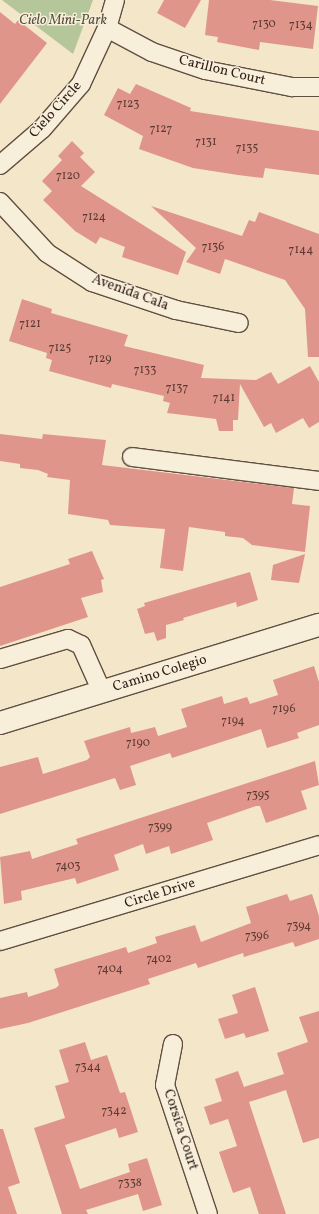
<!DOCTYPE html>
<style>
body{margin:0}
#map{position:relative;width:319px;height:1214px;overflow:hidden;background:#f4e6c8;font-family:Vollkorn,serif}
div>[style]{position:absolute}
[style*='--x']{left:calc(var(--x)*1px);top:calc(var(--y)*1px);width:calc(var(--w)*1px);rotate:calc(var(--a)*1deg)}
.green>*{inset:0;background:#b5c69a}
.building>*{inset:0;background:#e0958b}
.roads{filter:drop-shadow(1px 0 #604f42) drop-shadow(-1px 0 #604f42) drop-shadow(0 1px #604f42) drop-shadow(0 -1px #604f42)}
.street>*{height:18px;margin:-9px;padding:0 9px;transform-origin:9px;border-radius:9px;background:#f8efdb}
.secondary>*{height:22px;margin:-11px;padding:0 11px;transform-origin:11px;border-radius:11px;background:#f8efdb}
span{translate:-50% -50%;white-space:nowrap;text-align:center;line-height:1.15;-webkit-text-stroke:3px #f8efdb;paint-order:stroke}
.number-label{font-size:12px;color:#5a3b32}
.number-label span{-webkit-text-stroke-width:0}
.park-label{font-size:14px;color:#56503d;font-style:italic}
.street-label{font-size:14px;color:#2e1d15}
</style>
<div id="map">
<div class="green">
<div style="clip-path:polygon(2px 0,93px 0,73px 54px)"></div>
</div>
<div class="building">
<div style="clip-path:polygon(164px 0,201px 0,185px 28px,157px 13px)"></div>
<div style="clip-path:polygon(209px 0,270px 0,318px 6px,313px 49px,260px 42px,259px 50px,217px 42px,218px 37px,205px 35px)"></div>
<div style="clip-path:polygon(0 12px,15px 24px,18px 20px,47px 43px,0 104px)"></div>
<div style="clip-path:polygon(136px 84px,191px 108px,190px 111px,319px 131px,319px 175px,265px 168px,263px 178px,238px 175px,193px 168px,139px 149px,143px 136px,104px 115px,118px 88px,130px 94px)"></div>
<div style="clip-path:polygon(72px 141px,84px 153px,80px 157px,95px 172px,81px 186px,186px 252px,178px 275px,122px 257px,125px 247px,100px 237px,96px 244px,75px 231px,43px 200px,52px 191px,42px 181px,62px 160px,58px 156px)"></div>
<div style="clip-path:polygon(151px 206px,242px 236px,249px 220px,255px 222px,259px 212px,319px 234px,319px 357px,308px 357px,305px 309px,285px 280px,225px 259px,220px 274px,186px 262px,196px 248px)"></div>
<div style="clip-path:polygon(22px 299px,52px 309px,51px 313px,128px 335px,124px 346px,204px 365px,201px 378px,256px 380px,271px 372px,278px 384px,310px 366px,319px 382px,319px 422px,309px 428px,303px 418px,276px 433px,271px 423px,264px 427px,240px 384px,238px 420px,233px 420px,233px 431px,219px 431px,216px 419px,167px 413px,170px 403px,163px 401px,164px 396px,112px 384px,111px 388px,49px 371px,52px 360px,46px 358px,47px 353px,9px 341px)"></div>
<div style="clip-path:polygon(0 434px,42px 439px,43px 434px,106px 440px,102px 465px,294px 488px,292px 504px,310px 506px,305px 552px,252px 545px,243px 538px,225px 536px,225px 532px,189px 527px,183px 571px,160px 568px,165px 529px,110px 525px,108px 520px,68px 514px,70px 480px,47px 477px,48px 474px,38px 470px,20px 468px,20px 464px,0 461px)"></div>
<div style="clip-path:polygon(92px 551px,104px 579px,101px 580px,103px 592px,81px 598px,88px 617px,0 646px,0 587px,70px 564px,68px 559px)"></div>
<div style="clip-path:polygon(305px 554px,299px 583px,271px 580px,273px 565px)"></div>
<div style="clip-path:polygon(250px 572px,258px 600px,237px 607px,236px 602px,183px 618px,184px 620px,166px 625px,166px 638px,157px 641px,154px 632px,145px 634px,137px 609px,145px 606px,144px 603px)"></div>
<div style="clip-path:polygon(314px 666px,319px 682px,319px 725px,297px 733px,299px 738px,267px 748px,261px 729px,172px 758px,170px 753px,130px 766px,136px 785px,120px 790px,115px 778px,0 814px,0 767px,38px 757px,43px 774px,87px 760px,90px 757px,84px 741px,130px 727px,131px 733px,155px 727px,158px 736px,187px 727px,181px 709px,222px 696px,224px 704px,247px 697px,250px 704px,278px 695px,273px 680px)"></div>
<div style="clip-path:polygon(315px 761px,319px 785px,301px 791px,307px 809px,266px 823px,260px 806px,256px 806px,207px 823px,213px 840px,171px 854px,169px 846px,146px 854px,143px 844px,114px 855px,119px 870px,77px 884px,75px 878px,21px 891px,22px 900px,4px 904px,0 857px,30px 851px,32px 859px,78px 844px,76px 839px)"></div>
<div style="clip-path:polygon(287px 894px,290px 901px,312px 894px,319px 916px,319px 939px,295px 947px,293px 942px,244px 957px,243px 953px,198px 968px,196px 963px,148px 979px,150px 984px,28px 1023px,0 1029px,0 998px,27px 992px,28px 997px,56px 988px,59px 985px,54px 969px,126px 947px,128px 953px,157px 943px,155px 937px,195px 925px,201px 942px,251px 923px,246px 907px)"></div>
<div style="clip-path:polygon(255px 987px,269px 1031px,246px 1038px,244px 1033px,225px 1039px,218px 1019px,238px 1013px,232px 995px)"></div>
<div style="clip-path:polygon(319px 1011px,319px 1138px,303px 1143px,286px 1090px,249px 1102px,286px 1214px,259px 1214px,250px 1187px,233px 1193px,225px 1170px,219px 1152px,237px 1146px,228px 1119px,210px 1125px,204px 1107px,222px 1101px,215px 1079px,238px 1071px,244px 1087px,284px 1074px,277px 1053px,308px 1042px,299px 1017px)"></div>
<div style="clip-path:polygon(85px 1042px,91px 1060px,107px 1055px,120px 1093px,125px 1092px,138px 1132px,119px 1138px,116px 1128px,65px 1145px,80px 1189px,130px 1172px,128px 1164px,147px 1158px,162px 1205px,143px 1211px,138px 1194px,86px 1210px,88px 1214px,62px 1214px,34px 1128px,65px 1118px,55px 1086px,69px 1082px,59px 1050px)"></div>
<div style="clip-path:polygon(0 1129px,3px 1129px,20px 1183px,8px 1187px,17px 1214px,0 1214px)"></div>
</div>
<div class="roads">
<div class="street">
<div style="--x:107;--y:28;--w:51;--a:28.1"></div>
<div style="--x:152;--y:52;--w:56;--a:18.8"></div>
<div style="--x:205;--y:70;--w:89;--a:11.1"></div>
<div style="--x:292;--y:87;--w:27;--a:0"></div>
<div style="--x:0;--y:165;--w:55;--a:-40.6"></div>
<div style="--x:42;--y:129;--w:60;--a:-49.1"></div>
<div style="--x:81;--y:84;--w:62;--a:-65.1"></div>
<div style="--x:107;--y:28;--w:29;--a:-74"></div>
<div style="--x:0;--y:202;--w:69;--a:47.3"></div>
<div style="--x:47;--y:253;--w:54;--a:32.8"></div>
<div style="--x:92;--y:282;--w:89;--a:18.4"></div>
<div style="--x:176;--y:310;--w:64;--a:11.7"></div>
<div style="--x:132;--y:457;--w:189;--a:7.3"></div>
<div style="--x:0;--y:659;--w:71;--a:-16.4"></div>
<div style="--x:68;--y:639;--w:14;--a:25"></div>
<div style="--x:81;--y:645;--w:51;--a:65.9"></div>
<div style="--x:0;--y:941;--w:333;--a:-16.7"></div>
<div style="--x:173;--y:1044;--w:42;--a:101"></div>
<div style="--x:165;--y:1085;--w:136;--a:71.6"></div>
</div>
<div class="secondary">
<div style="--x:0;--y:723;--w:334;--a:-17.1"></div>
</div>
</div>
<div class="number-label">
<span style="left:264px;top:25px">7130</span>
<span style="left:301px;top:26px">7134</span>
<span style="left:128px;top:105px">7123</span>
<span style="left:161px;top:130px">7127</span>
<span style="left:206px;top:143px">7131</span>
<span style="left:247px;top:149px">7135</span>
<span style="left:68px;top:177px">7120</span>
<span style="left:94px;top:218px">7124</span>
<span style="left:213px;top:248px">7136</span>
<span style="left:301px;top:251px">7144</span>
<span style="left:30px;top:325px">7121</span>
<span style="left:60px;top:349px">7125</span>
<span style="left:100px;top:360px">7129</span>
<span style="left:145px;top:371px">7133</span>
<span style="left:177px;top:389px">7137</span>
<span style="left:224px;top:399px">7141</span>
<span style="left:284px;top:710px">7196</span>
<span style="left:233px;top:722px">7194</span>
<span style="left:138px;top:744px">7190</span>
<span style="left:258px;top:796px">7395</span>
<span style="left:160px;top:828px">7399</span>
<span style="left:68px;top:867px">7403</span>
<span style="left:299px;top:927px">7394</span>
<span style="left:257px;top:937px">7396</span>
<span style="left:159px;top:960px">7402</span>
<span style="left:110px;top:970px">7404</span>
<span style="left:88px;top:1068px">7344</span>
<span style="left:114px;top:1112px">7342</span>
<span style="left:130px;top:1184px">7338</span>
</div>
<div class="park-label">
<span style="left:63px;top:21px">Cielo Mini-Park</span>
</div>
<div class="street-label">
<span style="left:222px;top:71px;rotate:14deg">Carillon Court</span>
<span style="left:56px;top:110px;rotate:-48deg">Cielo Circle</span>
<span style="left:130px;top:293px;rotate:20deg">Avenida Cala</span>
<span style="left:160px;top:674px;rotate:-17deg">Camino Colegio</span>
<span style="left:160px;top:894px;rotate:-17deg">Circle Drive</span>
<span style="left:180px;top:1130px;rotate:72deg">Corsica Court</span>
</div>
</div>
